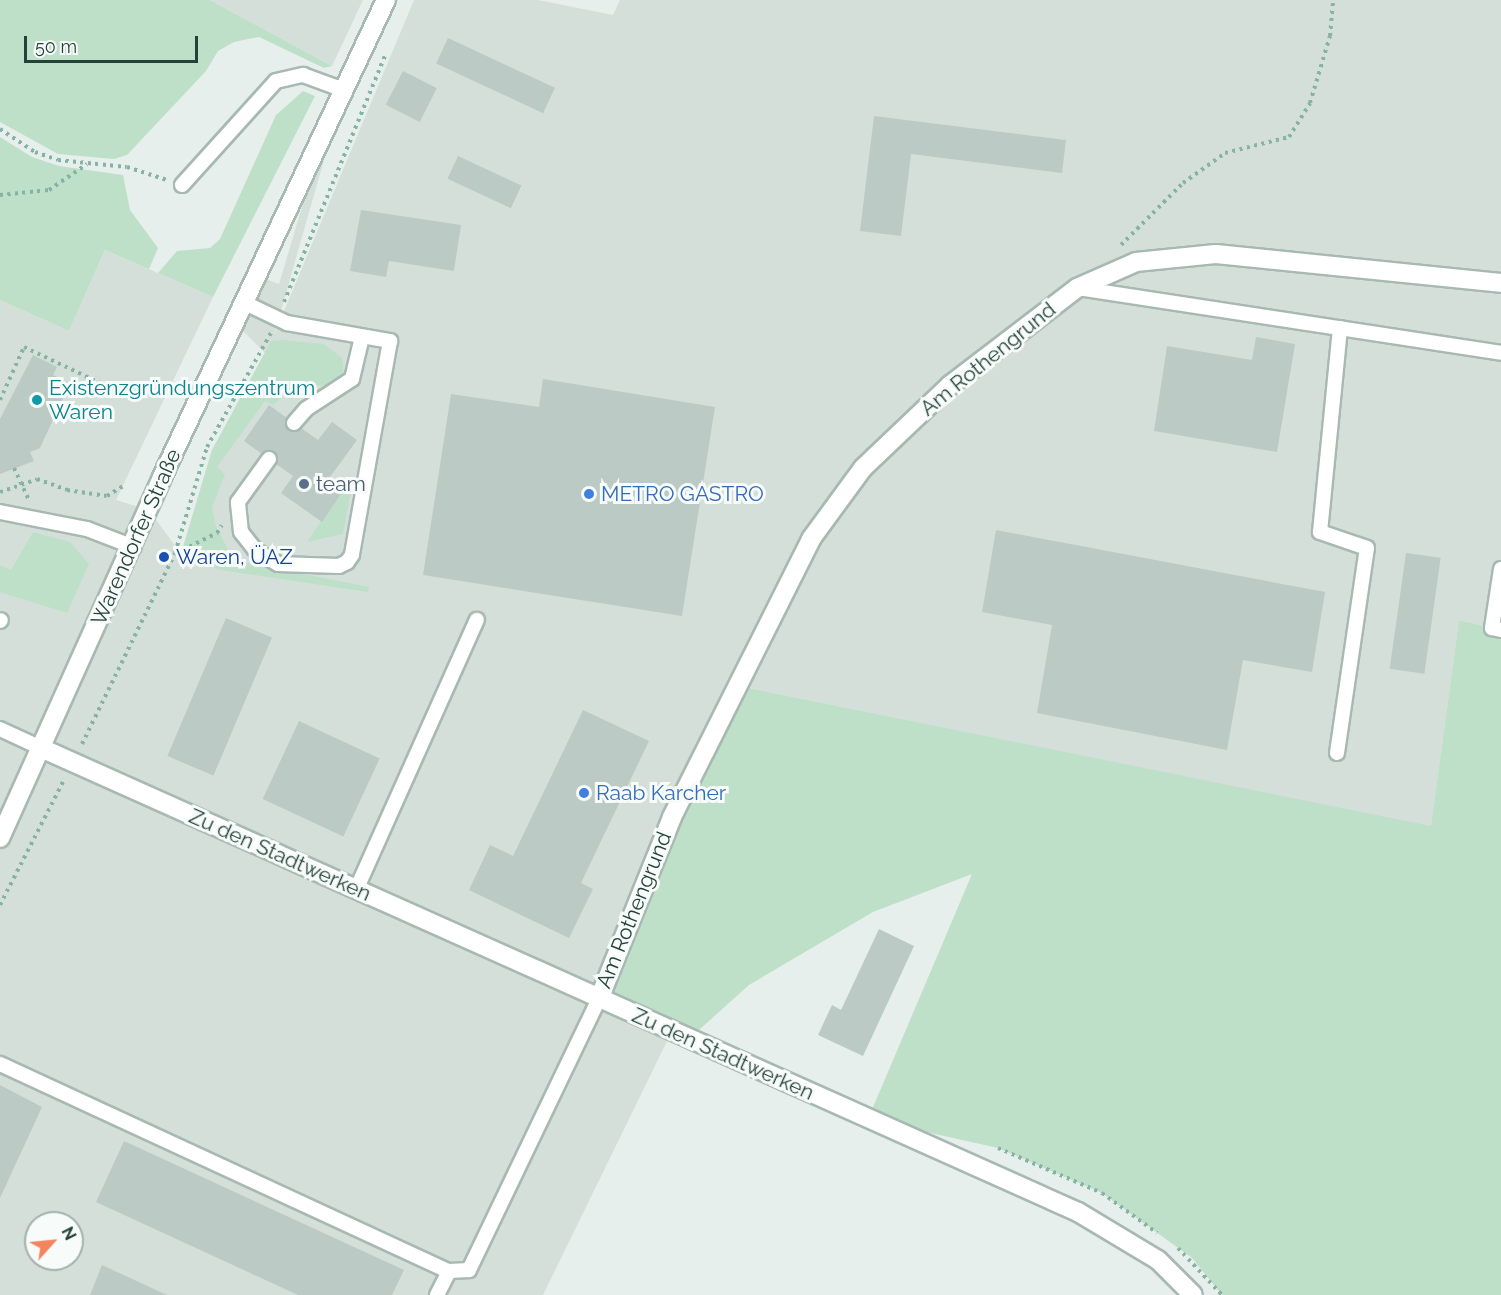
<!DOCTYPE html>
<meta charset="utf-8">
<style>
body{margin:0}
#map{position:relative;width:1501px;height:1295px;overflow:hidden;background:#e6efeb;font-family:Raleway,sans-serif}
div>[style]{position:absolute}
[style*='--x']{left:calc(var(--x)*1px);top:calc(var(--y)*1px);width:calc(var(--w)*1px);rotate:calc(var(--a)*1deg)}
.built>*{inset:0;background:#d4dfda}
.green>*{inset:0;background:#bfe0c8}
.building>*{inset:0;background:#bbcac4;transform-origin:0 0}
.path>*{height:4px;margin-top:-2px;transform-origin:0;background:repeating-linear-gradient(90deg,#86b3a5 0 3px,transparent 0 7.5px)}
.roads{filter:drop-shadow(2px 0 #a8b8b2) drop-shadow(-2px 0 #a8b8b2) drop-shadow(0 2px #a8b8b2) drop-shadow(0 -2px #a8b8b2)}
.service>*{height:14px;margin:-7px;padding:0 7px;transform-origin:7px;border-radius:7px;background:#fff}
.minor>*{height:18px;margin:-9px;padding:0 9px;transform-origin:9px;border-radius:9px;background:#fff}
.secondary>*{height:18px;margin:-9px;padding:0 9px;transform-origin:9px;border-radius:9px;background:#fff}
.dots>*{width:16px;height:16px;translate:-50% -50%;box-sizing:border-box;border:3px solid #f7fbf9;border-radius:50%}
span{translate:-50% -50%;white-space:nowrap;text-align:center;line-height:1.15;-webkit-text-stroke:6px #f7fbf9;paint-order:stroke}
.street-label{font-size:21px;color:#24423a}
.culture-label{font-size:21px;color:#0d838f}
.left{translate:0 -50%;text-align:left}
.service-label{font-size:21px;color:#4e5e75}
.shop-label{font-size:21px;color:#366cbe}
.transit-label{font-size:21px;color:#164399}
.north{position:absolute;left:24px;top:1211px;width:60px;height:60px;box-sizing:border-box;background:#f7fbf9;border:2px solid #a3b1ad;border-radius:50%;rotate:63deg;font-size:16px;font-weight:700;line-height:24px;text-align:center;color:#24423a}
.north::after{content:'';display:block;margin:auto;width:21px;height:27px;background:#f4845f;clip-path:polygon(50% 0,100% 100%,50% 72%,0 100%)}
.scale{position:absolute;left:24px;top:36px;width:174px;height:27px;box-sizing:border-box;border:3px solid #24423a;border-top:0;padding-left:8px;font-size:18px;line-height:21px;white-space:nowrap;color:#24423a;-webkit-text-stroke:4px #f7fbf9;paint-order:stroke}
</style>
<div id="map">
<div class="built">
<div style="clip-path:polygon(210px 0,363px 0,332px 66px)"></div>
<div style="clip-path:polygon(evenodd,414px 0,538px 0,613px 15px,620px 0,1501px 0,1501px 630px,1459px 620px,1431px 827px,734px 685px,672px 1031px,543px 1295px,0 1295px,0 300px,69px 331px,105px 250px,213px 297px,116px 500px,149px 510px,181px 554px,212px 450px,266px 354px,236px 324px,258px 276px,279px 284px,325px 130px,344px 90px,274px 335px,414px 0,36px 1223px,72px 1223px,72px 1259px,36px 1259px,36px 1223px)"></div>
</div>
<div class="green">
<div style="clip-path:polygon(0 0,210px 0,332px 66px,324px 68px,259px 37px,234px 42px,218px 51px,206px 71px,127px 155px,114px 159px,58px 154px,0 122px)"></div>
<div style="clip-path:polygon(303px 91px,315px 96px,213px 297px,158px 273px,177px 251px,210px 248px,220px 239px,276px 115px)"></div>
<div style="clip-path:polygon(0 137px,32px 157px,59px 166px,123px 175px,130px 210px,158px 248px,149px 269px,105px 250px,69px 331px,0 300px)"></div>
<div style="clip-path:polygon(284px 340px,324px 344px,342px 358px,344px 375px,330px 385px,295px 387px,273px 405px,265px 401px,217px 467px,225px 474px,212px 507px,216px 527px,228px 549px,244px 562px,369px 587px,368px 592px,220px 570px,181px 554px,212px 450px,271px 341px)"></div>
<div style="clip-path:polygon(344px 486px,351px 491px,343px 534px,307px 542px)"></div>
<div style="clip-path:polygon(33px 532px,70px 542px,89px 564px,67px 613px,0 592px,0 565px,11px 570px)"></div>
<div style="clip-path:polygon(1459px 620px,1501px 630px,1501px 1295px,1222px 1295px,1192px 1258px,1102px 1193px,998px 1148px,868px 1119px,972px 874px,873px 912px,749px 985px,689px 1039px,599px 999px,734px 685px,1431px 826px)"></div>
</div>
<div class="building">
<div style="left:448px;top:38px;width:118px;height:28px;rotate:25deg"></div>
<div style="left:403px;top:71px;width:38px;height:38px;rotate:27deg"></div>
<div style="clip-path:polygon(874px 116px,1066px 140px,1062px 173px,911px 154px,901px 236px,860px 231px)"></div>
<div style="left:458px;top:156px;width:70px;height:25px;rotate:25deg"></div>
<div style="clip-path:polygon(361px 210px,461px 225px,454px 271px,389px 261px,386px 277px,350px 271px)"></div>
<div style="clip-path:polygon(1256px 337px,1295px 344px,1277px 452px,1154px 431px,1167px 346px,1252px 360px)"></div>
<div style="clip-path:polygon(33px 355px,57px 367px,53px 375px,70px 383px,40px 448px,30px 452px,34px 461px,0 474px,0 419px)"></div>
<div style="clip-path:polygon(543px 379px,715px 407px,682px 616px,423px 575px,451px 394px,539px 407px)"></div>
<div style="clip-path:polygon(269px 405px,287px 418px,286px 427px,292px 432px,301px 428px,318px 440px,332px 422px,357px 440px,330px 477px,345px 488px,322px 522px,281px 493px,293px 476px,276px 464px,275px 452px,262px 454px,244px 441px)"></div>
<div style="clip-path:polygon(996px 530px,1325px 592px,1312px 672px,1243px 660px,1227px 750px,1037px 713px,1052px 625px,982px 612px)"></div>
<div style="left:1406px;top:553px;width:35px;height:117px;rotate:8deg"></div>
<div style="left:226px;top:618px;width:50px;height:150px;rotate:23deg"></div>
<div style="clip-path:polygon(583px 710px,649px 741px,581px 883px,593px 889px,569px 938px,469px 890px,490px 845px,513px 856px)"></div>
<div style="left:299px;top:721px;width:89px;height:86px;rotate:25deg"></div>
<div style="clip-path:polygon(879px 929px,914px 946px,863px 1056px,818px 1035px,832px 1005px,841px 1010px)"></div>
<div style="clip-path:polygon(0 1085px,42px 1107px,0 1198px)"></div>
<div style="clip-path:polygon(124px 1141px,404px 1270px,392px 1295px,298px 1295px,96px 1202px)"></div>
<div style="clip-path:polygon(102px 1265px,167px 1295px,90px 1295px)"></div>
</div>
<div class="path">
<div style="--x:0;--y:129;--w:42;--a:33.3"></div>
<div style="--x:35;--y:152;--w:24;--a:19"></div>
<div style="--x:58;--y:160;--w:69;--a:5.8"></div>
<div style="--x:127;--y:167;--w:42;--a:18"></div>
<div style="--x:0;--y:195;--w:49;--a:-5.8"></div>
<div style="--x:49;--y:190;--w:46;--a:-34.4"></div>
<div style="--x:1121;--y:245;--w:88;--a:-45"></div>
<div style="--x:1183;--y:183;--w:52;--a:-35.5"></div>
<div style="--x:1225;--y:153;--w:66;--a:-14"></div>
<div style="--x:1289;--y:137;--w:40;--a:-58"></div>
<div style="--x:1310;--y:103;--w:70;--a:-73.4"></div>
<div style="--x:1330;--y:36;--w:36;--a:-85"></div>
<div style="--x:284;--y:302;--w:269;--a:-67.7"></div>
<div style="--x:0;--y:400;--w:58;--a:-65.6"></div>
<div style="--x:24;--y:347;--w:98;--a:25.3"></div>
<div style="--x:14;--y:468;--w:35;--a:65"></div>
<div style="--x:0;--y:492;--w:39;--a:-19"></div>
<div style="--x:37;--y:479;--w:32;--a:20"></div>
<div style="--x:67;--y:490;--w:40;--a:8.5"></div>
<div style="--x:107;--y:496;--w:19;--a:-32"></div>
<div style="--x:176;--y:553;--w:46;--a:-26"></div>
<div style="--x:217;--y:533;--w:9;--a:-58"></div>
<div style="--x:82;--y:744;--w:212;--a:-64"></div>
<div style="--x:175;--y:553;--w:111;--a:-73.2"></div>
<div style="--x:207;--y:447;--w:131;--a:-60.7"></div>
<div style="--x:0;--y:905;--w:140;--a:-62.9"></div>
<div style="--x:998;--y:1148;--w:113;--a:23.4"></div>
<div style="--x:1102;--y:1193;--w:68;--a:36"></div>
<div style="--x:1178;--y:1248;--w:64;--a:46.9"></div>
</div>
<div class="roads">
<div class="service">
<div style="--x:182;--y:185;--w:140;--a:-47.9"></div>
<div style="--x:276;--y:81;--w:28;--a:-13"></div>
<div style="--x:303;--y:75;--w:44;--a:20.1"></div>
<div style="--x:1077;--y:288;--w:429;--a:8.7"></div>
<div style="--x:245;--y:303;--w:47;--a:25.5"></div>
<div style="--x:287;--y:323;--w:105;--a:9.9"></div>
<div style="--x:390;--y:341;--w:217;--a:100.1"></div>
<div style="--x:352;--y:555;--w:9;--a:126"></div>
<div style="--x:347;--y:562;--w:9;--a:153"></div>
<div style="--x:339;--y:566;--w:61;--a:-178.1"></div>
<div style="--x:278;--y:564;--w:26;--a:-149"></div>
<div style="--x:256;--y:551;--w:24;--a:-128"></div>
<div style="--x:241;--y:532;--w:30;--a:-96"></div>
<div style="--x:238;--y:502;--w:53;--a:-54.2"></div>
<div style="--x:294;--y:423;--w:18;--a:-49"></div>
<div style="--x:306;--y:409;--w:55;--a:-33.1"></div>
<div style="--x:352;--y:379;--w:43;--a:-76.6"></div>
<div style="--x:0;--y:512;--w:89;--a:11.1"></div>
<div style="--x:87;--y:529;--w:50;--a:21"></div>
<div style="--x:1501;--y:569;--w:60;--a:98.7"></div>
<div style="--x:1492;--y:628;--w:9;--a:13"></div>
<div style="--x:0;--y:621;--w:1;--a:-45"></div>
<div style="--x:0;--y:729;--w:45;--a:24.9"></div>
<div style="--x:1337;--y:753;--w:207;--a:-81.7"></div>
<div style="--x:1367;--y:548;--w:50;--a:-161.2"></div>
<div style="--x:1320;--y:532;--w:205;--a:-84.4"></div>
<div style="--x:356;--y:890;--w:296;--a:-65.9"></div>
<div style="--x:0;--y:1064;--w:494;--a:24.8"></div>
<div style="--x:437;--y:1295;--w:27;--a:-63"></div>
<div style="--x:449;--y:1271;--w:20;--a:-3"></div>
<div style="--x:469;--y:1270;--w:301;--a:-64.4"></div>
</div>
<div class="minor">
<div style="--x:41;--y:748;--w:1136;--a:24.11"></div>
<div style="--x:1078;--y:1212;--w:93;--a:31"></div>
<div style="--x:1158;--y:1260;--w:49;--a:45"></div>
<div style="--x:599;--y:999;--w:196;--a:-68.1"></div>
<div style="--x:672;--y:817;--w:311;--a:-63.4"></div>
<div style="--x:811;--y:539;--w:88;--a:-53.8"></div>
<div style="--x:863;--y:468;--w:119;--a:-43.6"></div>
<div style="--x:949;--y:386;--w:161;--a:-37.4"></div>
<div style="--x:1077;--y:288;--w:64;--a:-23.8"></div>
<div style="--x:1136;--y:262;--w:80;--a:-5.7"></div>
<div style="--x:1216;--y:254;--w:286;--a:5.8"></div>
</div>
<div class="secondary">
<div style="--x:0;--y:838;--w:396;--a:-65.8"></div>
<div style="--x:162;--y:477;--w:527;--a:-64.85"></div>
</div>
</div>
<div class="dots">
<div style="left:37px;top:400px;background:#0f9aa8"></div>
<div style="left:304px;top:484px;background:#5c6f8a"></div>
<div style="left:589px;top:494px;background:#3f7fe0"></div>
<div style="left:164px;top:557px;background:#1a4fb4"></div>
<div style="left:584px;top:793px;background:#3f7fe0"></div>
</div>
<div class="street-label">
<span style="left:988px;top:359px;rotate:-39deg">Am Rothengrund</span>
<span style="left:136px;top:537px;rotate:-66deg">Warendorfer Straße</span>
<span style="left:280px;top:855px;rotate:24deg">Zu den Stadtwerken</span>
<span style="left:634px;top:910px;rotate:-68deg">Am Rothengrund</span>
<span style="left:723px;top:1054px;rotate:24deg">Zu den Stadtwerken</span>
</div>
<div class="culture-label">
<span class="left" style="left:49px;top:400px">Existenzgründungszentrum<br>Waren</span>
</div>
<div class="service-label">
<span class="left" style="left:316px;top:484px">team</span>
</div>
<div class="shop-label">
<span class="left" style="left:601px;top:494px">METRO GASTRO</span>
<span class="left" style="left:596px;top:793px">Raab Karcher</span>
</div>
<div class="transit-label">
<span class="left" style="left:176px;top:557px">Waren, ÜAZ</span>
</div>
<div class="north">N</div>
<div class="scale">50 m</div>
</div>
